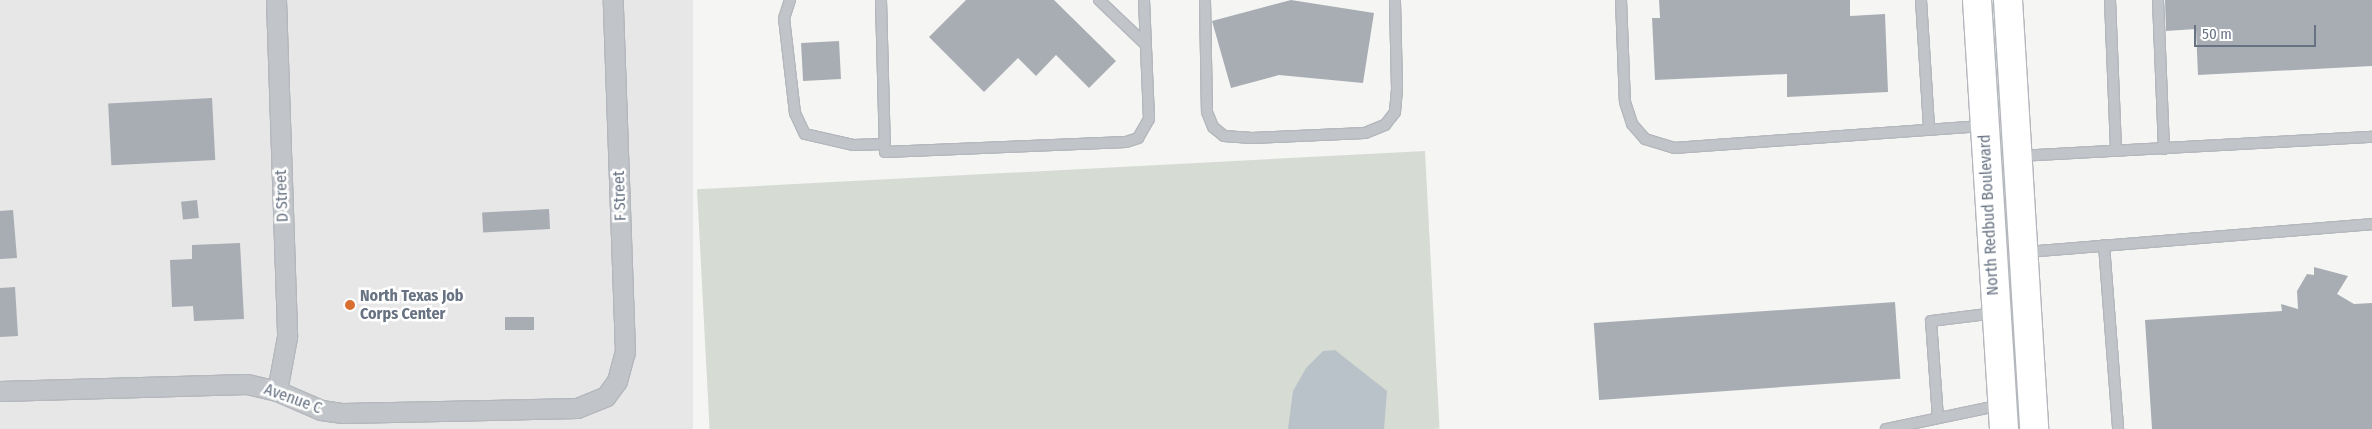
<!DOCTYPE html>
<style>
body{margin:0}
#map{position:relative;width:2372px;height:429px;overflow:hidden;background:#f5f6f3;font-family:"Fira Sans Condensed",sans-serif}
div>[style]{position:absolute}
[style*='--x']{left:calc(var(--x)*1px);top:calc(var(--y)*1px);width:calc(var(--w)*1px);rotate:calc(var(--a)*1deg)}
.built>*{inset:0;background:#e6e7e6;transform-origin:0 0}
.green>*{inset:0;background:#d6dcd4;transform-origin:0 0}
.water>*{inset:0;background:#b9c2c8}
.building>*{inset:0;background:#a8adb4;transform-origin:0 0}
.roads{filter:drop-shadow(1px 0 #b4b7bc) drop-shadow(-1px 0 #b4b7bc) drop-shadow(0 1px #b4b7bc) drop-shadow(0 -1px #b4b7bc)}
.lane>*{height:10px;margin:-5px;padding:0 5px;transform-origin:5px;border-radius:5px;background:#c1c4c8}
.street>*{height:19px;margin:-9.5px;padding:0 9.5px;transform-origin:9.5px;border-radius:9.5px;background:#c1c4c8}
.secondary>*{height:28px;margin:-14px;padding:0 14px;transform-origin:14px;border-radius:14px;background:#fff}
.dots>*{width:14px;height:14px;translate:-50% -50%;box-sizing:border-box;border:2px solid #fff;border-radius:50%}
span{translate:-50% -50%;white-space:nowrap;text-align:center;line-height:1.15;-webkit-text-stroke:5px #fff;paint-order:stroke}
.street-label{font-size:16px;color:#677282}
.poi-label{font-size:16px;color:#677282;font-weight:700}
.left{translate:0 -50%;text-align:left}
.scale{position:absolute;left:2194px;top:25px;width:122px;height:22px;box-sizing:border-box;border:2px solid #677282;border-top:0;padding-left:6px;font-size:15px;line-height:18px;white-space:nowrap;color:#677282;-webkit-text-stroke:4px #fff;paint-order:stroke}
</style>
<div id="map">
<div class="built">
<div style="left:0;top:0;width:693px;height:429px"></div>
</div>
<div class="green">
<div style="left:1425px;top:151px;width:278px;height:729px;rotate:87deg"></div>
</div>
<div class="water">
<div style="clip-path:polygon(1335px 350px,1387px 391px,1384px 429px,1288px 429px,1293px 391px,1306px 368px,1323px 351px)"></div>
</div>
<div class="building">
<div style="clip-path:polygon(966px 0,1054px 0,1116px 61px,1089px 88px,1056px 55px,1036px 76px,1018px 58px,984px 92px,929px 37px)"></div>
<div style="clip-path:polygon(1291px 0,1374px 13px,1363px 83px,1279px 75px,1231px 88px,1212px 21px)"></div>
<div style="clip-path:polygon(1659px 0,1850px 0,1850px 16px,1885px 14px,1888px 92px,1787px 97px,1787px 74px,1655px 80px,1652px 18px,1660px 18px)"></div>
<div style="clip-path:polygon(2165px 0,2372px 0,2372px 66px,2198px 75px,2196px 29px,2166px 31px)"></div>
<div style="left:839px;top:41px;width:38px;height:38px;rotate:87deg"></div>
<div style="left:212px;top:98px;width:62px;height:104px;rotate:87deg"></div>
<div style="left:197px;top:200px;width:18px;height:16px;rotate:84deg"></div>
<div style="left:549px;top:209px;width:20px;height:67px;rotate:87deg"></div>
<div style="clip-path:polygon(13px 210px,17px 258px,0 259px,0 211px)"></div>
<div style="clip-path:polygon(240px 243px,244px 319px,194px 321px,193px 306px,172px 307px,170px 260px,192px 259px,192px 245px)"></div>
<div style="clip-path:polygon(2314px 267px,2348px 276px,2337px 294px,2354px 304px,2372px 303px,2372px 429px,2152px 429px,2145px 320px,2282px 311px,2281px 304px,2298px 309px,2297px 291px,2307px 274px,2314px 275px)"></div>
<div style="clip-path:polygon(15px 287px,18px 336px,0 337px,0 288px)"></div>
<div style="left:1895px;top:302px;width:77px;height:302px;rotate:86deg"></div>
<div style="left:534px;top:317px;width:13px;height:29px;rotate:90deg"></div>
</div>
<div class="roads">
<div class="lane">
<div style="--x:790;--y:0;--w:19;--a:108"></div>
<div style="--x:784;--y:18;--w:96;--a:83.4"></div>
<div style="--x:795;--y:113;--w:23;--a:65"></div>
<div style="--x:805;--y:134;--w:49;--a:12.9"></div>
<div style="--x:853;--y:145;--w:32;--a:-2"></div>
<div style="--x:881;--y:0;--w:152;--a:88.5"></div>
<div style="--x:885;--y:152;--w:241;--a:-2.4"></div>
<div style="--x:1126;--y:142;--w:13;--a:-18"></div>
<div style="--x:1138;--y:138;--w:22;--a:-60"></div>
<div style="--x:1149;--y:119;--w:119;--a:-92.4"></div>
<div style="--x:1099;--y:0;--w:64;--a:43.7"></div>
<div style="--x:1205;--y:0;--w:112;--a:89"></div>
<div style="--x:1207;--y:112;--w:16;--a:68"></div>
<div style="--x:1213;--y:127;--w:14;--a:39"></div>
<div style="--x:1224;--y:136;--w:28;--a:4"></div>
<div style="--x:1252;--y:138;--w:113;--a:-2.5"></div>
<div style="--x:1365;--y:133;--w:22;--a:-22"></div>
<div style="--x:1385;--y:125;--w:16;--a:-52"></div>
<div style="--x:1395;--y:112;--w:23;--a:-85"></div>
<div style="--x:1397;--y:89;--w:89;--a:-91.3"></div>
<div style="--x:1621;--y:0;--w:102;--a:87.8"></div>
<div style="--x:1625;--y:102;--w:23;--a:72"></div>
<div style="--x:1632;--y:124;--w:20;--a:49"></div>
<div style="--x:1645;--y:139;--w:31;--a:17"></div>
<div style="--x:1675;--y:148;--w:310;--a:-4.1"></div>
<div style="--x:1921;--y:0;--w:127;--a:86.4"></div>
<div style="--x:2110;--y:0;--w:151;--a:87.7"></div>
<div style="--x:2158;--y:0;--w:149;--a:87.7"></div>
<div style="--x:2019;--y:156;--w:354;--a:-3.1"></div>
<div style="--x:2104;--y:245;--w:185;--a:85.6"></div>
<div style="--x:2025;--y:252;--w:348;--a:-4.6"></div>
<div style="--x:1938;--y:418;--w:97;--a:-94.1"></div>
<div style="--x:1931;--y:321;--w:64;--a:-7.1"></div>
<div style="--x:1886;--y:429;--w:117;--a:-11.8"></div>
</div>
<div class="street">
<div style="--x:276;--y:0;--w:337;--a:88.1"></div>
<div style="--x:287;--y:337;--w:55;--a:100.5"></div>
<div style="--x:0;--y:391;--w:247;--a:-1.6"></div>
<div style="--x:247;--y:384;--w:31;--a:13"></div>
<div style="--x:277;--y:391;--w:48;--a:23.4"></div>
<div style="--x:321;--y:410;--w:22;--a:8"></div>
<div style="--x:343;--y:413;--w:234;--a:-1.2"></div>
<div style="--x:577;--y:408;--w:31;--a:-22"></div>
<div style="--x:606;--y:396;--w:19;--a:-54"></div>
<div style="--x:617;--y:381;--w:30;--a:-75"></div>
<div style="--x:625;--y:352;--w:352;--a:-92"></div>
</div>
<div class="secondary">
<div style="--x:1977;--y:0;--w:430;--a:86.4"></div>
<div style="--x:2008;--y:0;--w:430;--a:86.5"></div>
</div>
</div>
<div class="dots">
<div style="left:350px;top:305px;background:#d86f30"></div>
</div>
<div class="street-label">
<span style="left:282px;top:196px;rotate:-92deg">D Street</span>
<span style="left:620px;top:196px;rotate:-92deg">F Street</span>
<span style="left:1989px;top:215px;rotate:-93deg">North Redbud Boulevard</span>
<span style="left:293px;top:399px;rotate:20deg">Avenue C</span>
</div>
<div class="poi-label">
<span class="left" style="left:360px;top:305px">North Texas Job<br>Corps Center</span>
</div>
<div class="scale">50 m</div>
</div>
